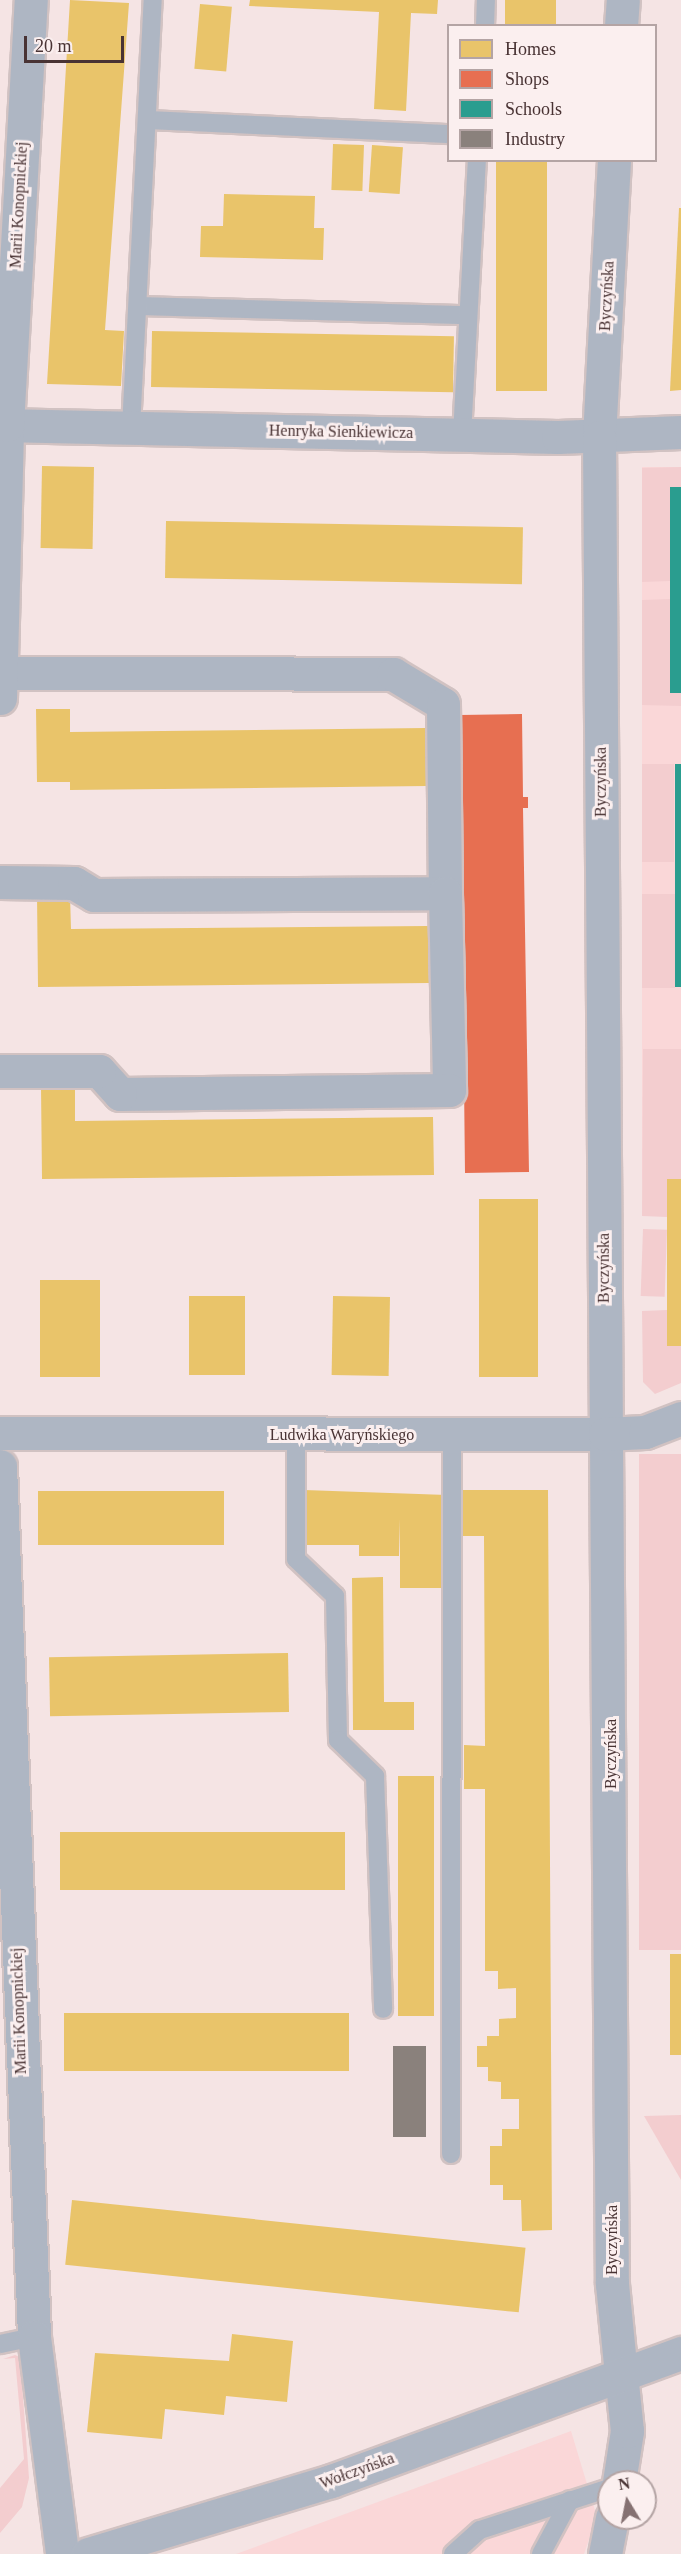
<!DOCTYPE html>
<meta charset="utf-8">
<style>
body{margin:0}
#map{position:relative;width:681px;height:2554px;overflow:hidden;background:#f5e4e4;font-family:"Times New Roman",serif}
div>[style]{position:absolute}
[style*='--x']{left:calc(var(--x)*1px);top:calc(var(--y)*1px);width:calc(var(--w)*1px);rotate:calc(var(--a)*1deg)}
.built>*{inset:0;background:#fad7d8;transform-origin:0 0}
.green>*{inset:0;background:#f3cdcf;transform-origin:0 0}
.homes>*{inset:0;background:#e9c46a;transform-origin:0 0}
.shops>*{inset:0;background:#e76f51}
.schools>*{inset:0;background:#2a9d8f;transform-origin:0 0}
.industry>*{inset:0;background:#8a817c;transform-origin:0 0}
.roads{filter:drop-shadow(2px 0 #d1c2c2) drop-shadow(-2px 0 #d1c2c2) drop-shadow(0 2px #d1c2c2) drop-shadow(0 -2px #d1c2c2)}
.service>*{height:18px;margin:-9px;padding:0 9px;transform-origin:9px;border-radius:9px;background:#aeb6c3}
.minor>*{height:33px;margin:-16.5px;padding:0 16.5px;transform-origin:16.5px;border-radius:16.5px;background:#aeb6c3}
.tertiary>*{height:33px;margin:-16.5px;padding:0 16.5px;transform-origin:16.5px;border-radius:16.5px;background:#aeb6c3}
span{translate:-50% -50%;white-space:nowrap;text-align:center;line-height:1.15;-webkit-text-stroke:6px #fbefef;paint-order:stroke}
.street-label{font-size:16px;color:#493334}
.legend{position:absolute;left:447px;top:24px;width:210px;height:138px;box-sizing:border-box;background:#fbefef;border:2px solid #b4a4a4;margin:0;padding:8px 10px;list-style:none;font-size:18px;color:#493334}
.legend li{display:flex;align-items:center;gap:12px;height:30px}
.legend b{width:30px;border:2px solid #b4a4a4}
.north{position:absolute;left:597px;top:2470px;width:60px;height:60px;box-sizing:border-box;background:#fbefef;border:2px solid #b4a4a4;border-radius:50%;rotate:350deg;font-size:16px;font-weight:700;line-height:24px;text-align:center;color:#493334}
.north::after{content:'';display:block;margin:auto;width:21px;height:27px;background:#857172;clip-path:polygon(50% 0,100% 100%,50% 72%,0 100%)}
.scale{position:absolute;left:24px;top:36px;width:100px;height:27px;box-sizing:border-box;border:3px solid #493334;border-top:0;padding-left:8px;font-size:18px;line-height:21px;white-space:nowrap;color:#493334;-webkit-text-stroke:4px #fbefef;paint-order:stroke}
</style>
<div id="map">
<div class="built">
<div style="left:681px;top:467px;width:712px;height:39px;rotate:90deg"></div>
<div style="clip-path:polygon(571px 2431px,597px 2517px,584px 2554px,236px 2554px)"></div>
</div>
<div class="green">
<div style="clip-path:polygon(681px 467px,681px 487px,670px 487px,670px 581px,642px 582px,642px 468px)"></div>
<div style="clip-path:polygon(670px 599px,670px 693px,681px 693px,681px 706px,642px 705px,642px 600px)"></div>
<div style="left:642px;top:764px;width:32px;height:98px"></div>
<div style="left:642px;top:894px;width:33px;height:94px"></div>
<div style="clip-path:polygon(643px 1049px,681px 1049px,681px 1179px,667px 1217px,642px 1216px)"></div>
<div style="left:643px;top:1229px;width:24px;height:67px;rotate:2deg"></div>
<div style="clip-path:polygon(667px 1310px,667px 1346px,681px 1346px,681px 1383px,655px 1394px,643px 1382px,642px 1311px)"></div>
<div style="left:681px;top:1454px;width:496px;height:42px;rotate:90deg"></div>
<div style="clip-path:polygon(681px 2115px,681px 2180px,644px 2116px)"></div>
<div style="clip-path:polygon(15px 2355px,20px 2357px,29px 2478px,22px 2507px,0 2533px,0 2488px,24px 2459px,15px 2358px,3px 2359px)"></div>
</div>
<div class="homes">
<div style="clip-path:polygon(70px 0,129px 3px,105px 330px,124px 331px,121px 386px,47px 384px)"></div>
<div style="clip-path:polygon(250px 0,438px 0,437px 14px,411px 13px,406px 111px,374px 109px,379px 12px,249px 6px)"></div>
<div style="left:505px;top:0;width:51px;height:26px"></div>
<div style="left:200px;top:4px;width:32px;height:65px;rotate:5deg"></div>
<div style="left:333px;top:144px;width:31px;height:46px;rotate:2deg"></div>
<div style="left:372px;top:145px;width:31px;height:47px;rotate:4deg"></div>
<div style="left:496px;top:160px;width:51px;height:231px"></div>
<div style="clip-path:polygon(224px 194px,315px 196px,314px 228px,324px 228px,323px 260px,200px 257px,201px 226px,223px 226px)"></div>
<div style="clip-path:polygon(681px 208px,681px 390px,670px 391px,679px 208px)"></div>
<div style="left:152px;top:331px;width:302px;height:56px;rotate:1deg"></div>
<div style="left:42px;top:466px;width:52px;height:82px;rotate:1deg"></div>
<div style="left:166px;top:521px;width:357px;height:57px;rotate:1deg"></div>
<div style="clip-path:polygon(36px 709px,70px 709px,70px 732px,426px 728px,427px 786px,70px 790px,70px 782px,37px 782px)"></div>
<div style="clip-path:polygon(37px 895px,70px 895px,71px 929px,428px 926px,429px 983px,38px 987px)"></div>
<div style="clip-path:polygon(75px 1086px,75px 1121px,433px 1117px,434px 1175px,42px 1179px,41px 1087px)"></div>
<div style="left:667px;top:1179px;width:14px;height:167px"></div>
<div style="left:479px;top:1199px;width:59px;height:178px"></div>
<div style="left:40px;top:1280px;width:60px;height:97px"></div>
<div style="left:189px;top:1296px;width:56px;height:79px"></div>
<div style="left:333px;top:1296px;width:57px;height:79px;rotate:1deg"></div>
<div style="clip-path:polygon(304px 1490px,447px 1495px,447px 1588px,400px 1588px,400px 1519px,399px 1556px,359px 1556px,359px 1545px,304px 1545px)"></div>
<div style="clip-path:polygon(461px 1490px,548px 1490px,552px 2230px,522px 2231px,521px 2200px,503px 2200px,503px 2185px,490px 2185px,490px 2146px,502px 2146px,502px 2129px,519px 2129px,519px 2099px,501px 2099px,501px 2082px,488px 2081px,488px 2067px,477px 2067px,477px 2046px,487px 2046px,487px 2036px,499px 2036px,499px 2019px,516px 2018px,516px 1988px,498px 1989px,498px 1971px,485px 1971px,485px 1789px,464px 1789px,464px 1745px,485px 1746px,484px 1536px,461px 1536px)"></div>
<div style="left:38px;top:1491px;width:186px;height:54px"></div>
<div style="clip-path:polygon(383px 1577px,384px 1702px,414px 1702px,414px 1730px,353px 1730px,352px 1578px)"></div>
<div style="left:288px;top:1653px;width:59px;height:239px;rotate:89deg"></div>
<div style="left:398px;top:1776px;width:36px;height:240px"></div>
<div style="left:345px;top:1832px;width:58px;height:285px;rotate:90deg"></div>
<div style="left:681px;top:1954px;width:101px;height:11px;rotate:90deg"></div>
<div style="left:349px;top:2013px;width:58px;height:285px;rotate:90deg"></div>
<div style="left:72px;top:2200px;width:456px;height:65px;rotate:6deg"></div>
<div style="clip-path:polygon(232px 2334px,293px 2341px,287px 2402px,226px 2396px,224px 2415px,165px 2409px,162px 2439px,87px 2432px,95px 2353px,229px 2361px)"></div>
</div>
<div class="shops">
<div style="clip-path:polygon(522px 714px,523px 797px,528px 797px,528px 808px,523px 808px,529px 1172px,465px 1173px,460px 715px)"></div>
</div>
<div class="schools">
<div style="left:670px;top:487px;width:11px;height:206px"></div>
<div style="left:675px;top:764px;width:6px;height:223px"></div>
</div>
<div class="industry">
<div style="left:393px;top:2046px;width:33px;height:91px"></div>
</div>
<div class="roads">
<div class="service">
<div style="--x:485;--y:26;--w:26;--a:-88"></div>
<div style="--x:147;--y:120;--w:301;--a:2.7"></div>
<div style="--x:139;--y:306;--w:329;--a:1.6"></div>
<div style="--x:131;--y:428;--w:429;--a:-87.1"></div>
<div style="--x:462;--y:435;--w:275;--a:-86.9"></div>
<div style="--x:296;--y:1436;--w:123;--a:90"></div>
<div style="--x:296;--y:1559;--w:54;--a:43.5"></div>
<div style="--x:335;--y:1596;--w:144;--a:88.8"></div>
<div style="--x:338;--y:1740;--w:52;--a:44.2"></div>
<div style="--x:375;--y:1776;--w:233;--a:88"></div>
<div style="--x:451;--y:2154;--w:719;--a:-89.92"></div>
<div style="--x:0;--y:2344;--w:35;--a:-12"></div>
<div style="--x:453;--y:2554;--w:36;--a:-42"></div>
<div style="--x:480;--y:2530;--w:136;--a:-18"></div>
<div style="--x:541;--y:2554;--w:61;--a:-61.8"></div>
</div>
<div class="minor">
<div style="--x:0;--y:425;--w:558;--a:1.23"></div>
<div style="--x:558;--y:437;--w:123;--a:-2.3"></div>
<div style="--x:1;--y:673;--w:392;--a:0.1"></div>
<div style="--x:393;--y:674;--w:58;--a:31"></div>
<div style="--x:443;--y:704;--w:189;--a:89.4"></div>
<div style="--x:0;--y:698;--w:273;--a:-88.5"></div>
<div style="--x:7;--y:425;--w:426;--a:-86.8"></div>
<div style="--x:0;--y:882;--w:74;--a:0.8"></div>
<div style="--x:74;--y:883;--w:23;--a:31"></div>
<div style="--x:94;--y:895;--w:351;--a:-0.3"></div>
<div style="--x:445;--y:893;--w:197;--a:88.8"></div>
<div style="--x:449;--y:1090;--w:329;--a:179.3"></div>
<div style="--x:120;--y:1094;--w:31;--a:-132"></div>
<div style="--x:99;--y:1071;--w:99;--a:180"></div>
<div style="--x:0;--y:1433;--w:605;--a:0.09"></div>
<div style="--x:0;--y:1466;--w:872;--a:87.76"></div>
<div style="--x:34;--y:2337;--w:219;--a:82.6"></div>
<div style="--x:619;--y:2482;--w:52;--a:-81.1"></div>
<div style="--x:627;--y:2431;--w:57;--a:-96"></div>
<div style="--x:605;--y:2554;--w:37;--a:-79"></div>
</div>
<div class="tertiary">
<div style="--x:621;--y:26;--w:26;--a:-86"></div>
<div style="--x:614;--y:160;--w:277;--a:93.1"></div>
<div style="--x:599;--y:437;--w:1847;--a:89.6"></div>
<div style="--x:612;--y:2284;--w:90;--a:84.3"></div>
<div style="--x:605;--y:1434;--w:40;--a:-2.9"></div>
<div style="--x:645;--y:1432;--w:39;--a:-21"></div>
<div style="--x:88;--y:2554;--w:254;--a:-16.7"></div>
<div style="--x:331;--y:2481;--w:373;--a:-20.1"></div>
</div>
</div>
<div class="street-label">
<span style="left:19px;top:205px;rotate:-87deg">Marii Konopnickiej</span>
<span style="left:607px;top:296px;rotate:-87deg">Byczyńska</span>
<span style="left:341px;top:432px;rotate:1deg">Henryka Sienkiewicza</span>
<span style="left:601px;top:782px;rotate:-90deg">Byczyńska</span>
<span style="left:604px;top:1268px;rotate:-90deg">Byczyńska</span>
<span style="left:342px;top:1435px">Ludwika Waryńskiego</span>
<span style="left:611px;top:1754px;rotate:-90deg">Byczyńska</span>
<span style="left:19px;top:2011px;rotate:-92deg">Marii Konopnickiej</span>
<span style="left:612px;top:2240px;rotate:-90deg">Byczyńska</span>
<span style="left:357px;top:2471px;rotate:-20deg">Wołczyńska</span>
</div>
<ul class="legend">
<li><b style="height:16px;background:#e9c46a"></b>Homes</li>
<li><b style="height:16px;background:#e76f51"></b>Shops</li>
<li><b style="height:16px;background:#2a9d8f"></b>Schools</li>
<li><b style="height:16px;background:#8a817c"></b>Industry</li>
</ul>
<div class="north">N</div>
<div class="scale">20 m</div>
</div>
